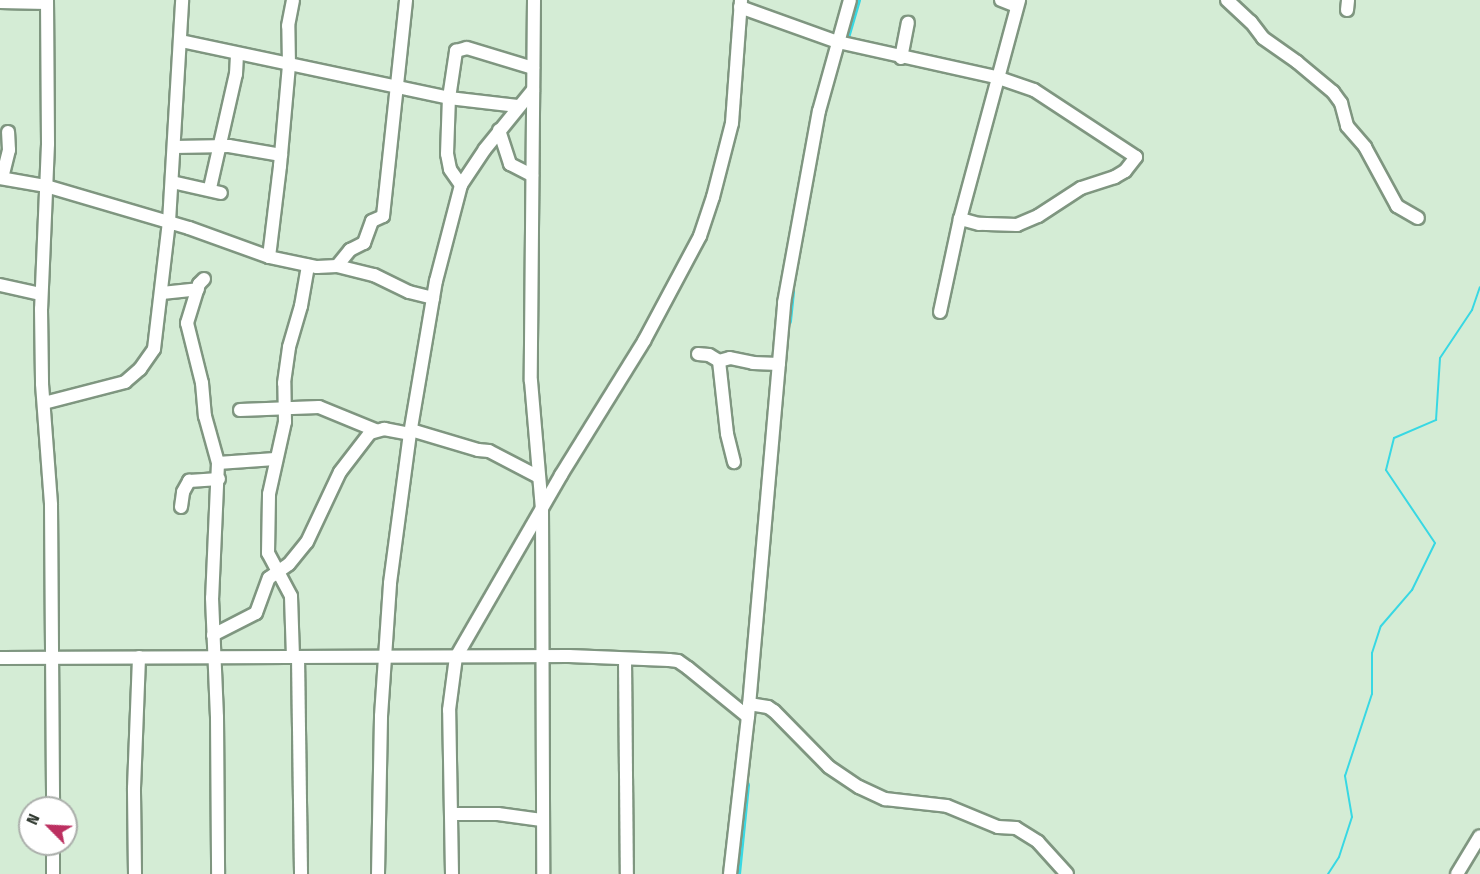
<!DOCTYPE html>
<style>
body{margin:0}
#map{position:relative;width:1480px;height:874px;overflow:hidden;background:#d4ecd5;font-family:"Fira Sans Condensed",sans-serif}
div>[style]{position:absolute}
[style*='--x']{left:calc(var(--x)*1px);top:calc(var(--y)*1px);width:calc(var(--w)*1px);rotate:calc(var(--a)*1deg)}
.stream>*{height:2px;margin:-1px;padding:0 1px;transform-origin:1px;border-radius:1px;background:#38d8e3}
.canal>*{height:8px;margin:-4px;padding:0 4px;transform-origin:4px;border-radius:4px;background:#38d8e3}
.roads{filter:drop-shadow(2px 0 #7f9680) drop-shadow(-2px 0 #7f9680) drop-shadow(0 2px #7f9680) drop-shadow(0 -2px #7f9680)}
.minor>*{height:12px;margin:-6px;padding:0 6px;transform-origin:6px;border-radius:6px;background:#fff}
span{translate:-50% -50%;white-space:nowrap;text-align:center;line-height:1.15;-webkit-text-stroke:5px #fff;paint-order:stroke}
.north{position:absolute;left:18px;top:796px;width:60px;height:60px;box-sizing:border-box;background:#fff;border:2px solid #abafab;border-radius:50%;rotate:294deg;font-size:16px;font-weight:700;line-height:24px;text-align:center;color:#2e372e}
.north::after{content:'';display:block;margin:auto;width:21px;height:27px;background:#bc2f60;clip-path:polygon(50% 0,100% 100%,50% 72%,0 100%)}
</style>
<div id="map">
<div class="stream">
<div style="--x:1328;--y:874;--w:20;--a:-57"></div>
<div style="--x:1339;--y:857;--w:42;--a:-72"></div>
<div style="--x:1352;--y:817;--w:42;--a:-99.7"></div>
<div style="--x:1345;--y:776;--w:86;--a:-71.8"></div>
<div style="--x:1372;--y:694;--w:41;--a:-90"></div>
<div style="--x:1372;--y:653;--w:28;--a:-72"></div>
<div style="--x:1381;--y:626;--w:48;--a:-49.3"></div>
<div style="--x:1412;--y:590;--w:52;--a:-63.9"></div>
<div style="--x:1435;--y:543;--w:88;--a:-123.9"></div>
<div style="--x:1386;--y:470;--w:33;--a:-76"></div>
<div style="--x:1394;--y:438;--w:46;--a:-23.2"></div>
<div style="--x:1436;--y:420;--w:62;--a:-86.3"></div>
<div style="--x:1440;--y:358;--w:58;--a:-56.3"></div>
<div style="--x:1472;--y:310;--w:24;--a:-71"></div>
</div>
<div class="canal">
<div style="--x:843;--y:48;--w:50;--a:-73.7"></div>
<div style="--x:788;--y:321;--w:29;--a:-84"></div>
<div style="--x:737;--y:874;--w:89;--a:-84.2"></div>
</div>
<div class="roads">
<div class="minor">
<div style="--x:47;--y:0;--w:144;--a:89.6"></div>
<div style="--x:48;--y:144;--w:165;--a:92.4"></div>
<div style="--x:41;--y:309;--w:75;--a:89.2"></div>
<div style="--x:42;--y:384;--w:121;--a:85.7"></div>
<div style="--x:51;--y:505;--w:303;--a:89.6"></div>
<div style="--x:534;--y:0;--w:381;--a:90.5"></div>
<div style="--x:531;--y:381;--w:128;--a:85.1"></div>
<div style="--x:542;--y:509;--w:365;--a:89.8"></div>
<div style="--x:1001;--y:0;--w:17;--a:21"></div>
<div style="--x:1227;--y:0;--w:33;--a:43"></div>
<div style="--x:1251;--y:22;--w:20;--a:53"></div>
<div style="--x:1263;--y:38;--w:42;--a:35.2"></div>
<div style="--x:1297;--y:62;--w:47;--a:39.8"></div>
<div style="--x:1333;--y:92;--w:14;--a:54"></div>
<div style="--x:1341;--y:103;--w:24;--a:75"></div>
<div style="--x:1347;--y:126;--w:28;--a:49"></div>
<div style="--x:1365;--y:147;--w:67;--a:61.5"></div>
<div style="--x:1397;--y:206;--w:24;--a:30"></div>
<div style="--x:0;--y:2;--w:47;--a:1.2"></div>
<div style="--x:740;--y:7;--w:104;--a:19.7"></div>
<div style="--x:838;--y:42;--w:162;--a:12.5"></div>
<div style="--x:996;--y:77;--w:40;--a:18.9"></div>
<div style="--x:1034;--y:90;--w:122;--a:33.3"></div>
<div style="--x:1136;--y:157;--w:18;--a:128"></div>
<div style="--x:1125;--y:171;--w:12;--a:149"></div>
<div style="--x:1115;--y:177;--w:36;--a:162"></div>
<div style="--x:1081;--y:188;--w:51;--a:146.9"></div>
<div style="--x:1038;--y:216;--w:23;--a:157"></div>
<div style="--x:1017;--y:225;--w:38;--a:-178"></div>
<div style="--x:979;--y:224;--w:20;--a:-165"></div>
<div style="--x:1347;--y:10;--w:10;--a:-84"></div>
<div style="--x:181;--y:41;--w:274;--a:12"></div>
<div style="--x:449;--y:98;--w:69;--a:6.6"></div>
<div style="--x:901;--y:58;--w:36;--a:-79"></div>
<div style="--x:499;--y:130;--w:36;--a:72"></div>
<div style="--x:510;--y:164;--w:25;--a:27"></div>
<div style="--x:174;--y:147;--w:55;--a:-1"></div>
<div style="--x:229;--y:146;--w:53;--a:9.8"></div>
<div style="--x:0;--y:178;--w:47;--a:9.9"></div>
<div style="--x:46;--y:186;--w:149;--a:16.4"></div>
<div style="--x:189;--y:228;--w:85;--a:19.9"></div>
<div style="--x:269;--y:257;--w:49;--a:11.8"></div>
<div style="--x:317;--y:267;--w:20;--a:-3"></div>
<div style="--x:337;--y:266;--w:21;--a:-51"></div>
<div style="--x:350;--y:250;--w:16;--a:-27"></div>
<div style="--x:364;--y:243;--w:23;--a:-70"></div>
<div style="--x:372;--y:221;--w:12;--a:-24"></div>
<div style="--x:383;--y:216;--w:217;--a:-83.9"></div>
<div style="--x:2;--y:178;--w:29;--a:-76"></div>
<div style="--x:9;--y:150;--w:18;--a:-93"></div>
<div style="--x:172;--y:182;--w:50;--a:12.7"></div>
<div style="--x:461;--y:185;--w:19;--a:-125"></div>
<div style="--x:450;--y:169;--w:15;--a:-101"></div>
<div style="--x:447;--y:154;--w:56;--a:-88"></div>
<div style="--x:449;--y:98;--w:48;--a:-81.5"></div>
<div style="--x:456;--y:51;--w:11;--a:-15"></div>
<div style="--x:467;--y:48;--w:69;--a:16.9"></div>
<div style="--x:210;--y:188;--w:117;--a:-77.2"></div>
<div style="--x:236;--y:74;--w:20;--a:-87"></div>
<div style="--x:269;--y:257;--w:92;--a:-83.1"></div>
<div style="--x:280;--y:166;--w:101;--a:-84.9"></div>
<div style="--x:289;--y:65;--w:39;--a:-91"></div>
<div style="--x:288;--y:26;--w:26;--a:-79"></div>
<div style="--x:337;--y:266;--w:38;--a:14"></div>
<div style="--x:374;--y:275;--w:39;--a:26"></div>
<div style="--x:409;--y:292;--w:25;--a:14"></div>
<div style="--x:204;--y:279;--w:7;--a:135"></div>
<div style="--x:199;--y:284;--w:41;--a:107.1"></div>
<div style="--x:187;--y:323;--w:62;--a:76"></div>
<div style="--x:202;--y:383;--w:33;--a:85"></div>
<div style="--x:205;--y:416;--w:49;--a:74.5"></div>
<div style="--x:218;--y:463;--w:135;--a:92.5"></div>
<div style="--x:212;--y:598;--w:119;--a:87.6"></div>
<div style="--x:217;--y:717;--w:157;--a:89.6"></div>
<div style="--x:0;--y:285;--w:42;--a:12.4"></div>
<div style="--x:162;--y:293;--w:36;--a:-6"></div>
<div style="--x:940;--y:312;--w:95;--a:-77.9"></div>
<div style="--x:960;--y:219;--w:227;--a:-74.9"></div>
<div style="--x:698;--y:354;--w:11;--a:5"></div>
<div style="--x:709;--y:355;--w:12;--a:31"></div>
<div style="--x:719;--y:361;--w:11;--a:-15"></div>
<div style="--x:730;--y:358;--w:24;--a:12"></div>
<div style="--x:753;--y:363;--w:26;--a:2"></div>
<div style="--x:719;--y:361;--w:73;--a:83.7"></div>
<div style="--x:727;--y:434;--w:29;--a:76"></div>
<div style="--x:44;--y:403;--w:84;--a:-14.5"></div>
<div style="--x:125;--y:382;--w:20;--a:-41"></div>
<div style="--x:140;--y:369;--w:24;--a:-55"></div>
<div style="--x:154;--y:349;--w:128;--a:-83.3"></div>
<div style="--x:169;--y:222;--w:222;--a:-86.6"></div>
<div style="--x:240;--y:410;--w:79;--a:-2.2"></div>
<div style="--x:319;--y:407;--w:61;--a:22.3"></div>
<div style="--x:411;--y:430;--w:70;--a:16.6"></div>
<div style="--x:478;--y:450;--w:11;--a:5"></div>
<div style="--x:489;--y:451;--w:56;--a:27.5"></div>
<div style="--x:218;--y:463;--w:57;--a:-4"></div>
<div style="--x:181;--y:507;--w:15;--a:-82"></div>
<div style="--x:183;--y:492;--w:13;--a:-61"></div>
<div style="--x:189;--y:481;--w:30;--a:-4"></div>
<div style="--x:213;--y:635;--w:48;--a:-27.1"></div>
<div style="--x:256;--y:613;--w:37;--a:-70"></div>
<div style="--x:269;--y:578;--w:24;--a:-35"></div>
<div style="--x:289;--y:564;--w:28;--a:-51"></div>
<div style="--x:307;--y:542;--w:77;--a:-64.8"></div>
<div style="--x:340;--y:472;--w:49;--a:-52.4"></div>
<div style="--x:370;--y:433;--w:15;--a:-16"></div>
<div style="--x:384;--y:429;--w:26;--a:11"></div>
<div style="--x:293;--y:657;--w:61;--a:-91.9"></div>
<div style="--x:291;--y:596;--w:49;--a:-118.1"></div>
<div style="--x:268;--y:553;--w:59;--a:-89"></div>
<div style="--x:269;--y:494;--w:74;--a:-77.5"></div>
<div style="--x:285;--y:422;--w:39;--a:-91"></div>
<div style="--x:284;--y:383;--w:36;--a:-82"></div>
<div style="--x:289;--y:347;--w:43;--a:-73.7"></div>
<div style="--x:301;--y:306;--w:41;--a:-80.1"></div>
<div style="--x:298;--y:657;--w:217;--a:89.2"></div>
<div style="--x:0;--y:658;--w:569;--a:-0.2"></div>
<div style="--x:569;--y:656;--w:100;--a:2.3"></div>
<div style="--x:669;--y:660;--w:9;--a:6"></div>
<div style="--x:678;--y:661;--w:12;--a:35"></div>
<div style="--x:688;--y:668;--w:77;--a:39.2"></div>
<div style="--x:625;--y:659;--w:215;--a:89.5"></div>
<div style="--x:749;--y:704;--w:19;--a:9"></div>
<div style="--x:768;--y:707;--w:7;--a:34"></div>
<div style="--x:774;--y:711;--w:78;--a:45.5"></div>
<div style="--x:829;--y:767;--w:36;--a:34"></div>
<div style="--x:859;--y:787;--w:29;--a:25"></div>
<div style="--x:885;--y:799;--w:62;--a:6.4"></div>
<div style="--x:947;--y:806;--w:55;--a:22.4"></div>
<div style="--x:998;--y:827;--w:18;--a:3"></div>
<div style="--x:1016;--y:828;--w:26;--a:32"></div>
<div style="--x:1038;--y:842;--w:43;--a:47.8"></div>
<div style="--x:451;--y:814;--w:47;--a:0"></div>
<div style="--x:498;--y:814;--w:44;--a:7.8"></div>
<div style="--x:53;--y:874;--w:30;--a:-90"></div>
<div style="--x:135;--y:874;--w:86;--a:-90.7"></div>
<div style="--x:134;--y:788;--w:131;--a:-87.8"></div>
<div style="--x:378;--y:874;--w:158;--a:-88.9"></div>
<div style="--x:381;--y:716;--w:133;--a:-86.1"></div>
<div style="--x:390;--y:583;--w:150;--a:-82.4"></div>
<div style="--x:410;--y:434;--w:155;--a:-80.4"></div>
<div style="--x:436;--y:281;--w:99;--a:-75.4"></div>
<div style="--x:461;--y:185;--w:43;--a:-56.3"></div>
<div style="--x:485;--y:149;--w:76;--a:-50.9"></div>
<div style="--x:452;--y:874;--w:164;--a:-91"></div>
<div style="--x:449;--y:710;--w:53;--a:-82.5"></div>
<div style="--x:456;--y:657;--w:210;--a:-60"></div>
<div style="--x:561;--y:475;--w:158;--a:-58.2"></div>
<div style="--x:644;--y:341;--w:119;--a:-61.9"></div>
<div style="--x:700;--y:236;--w:41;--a:-71.6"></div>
<div style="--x:713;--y:197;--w:76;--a:-75.6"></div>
<div style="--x:732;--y:123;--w:123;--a:-85.8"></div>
<div style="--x:730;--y:874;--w:158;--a:-83.5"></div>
<div style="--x:748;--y:717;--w:416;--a:-85"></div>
<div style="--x:784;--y:303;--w:195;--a:-79.7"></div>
<div style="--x:819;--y:111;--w:115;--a:-74.4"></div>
<div style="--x:1457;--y:874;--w:44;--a:-58.8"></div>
</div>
</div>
<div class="north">N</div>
</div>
